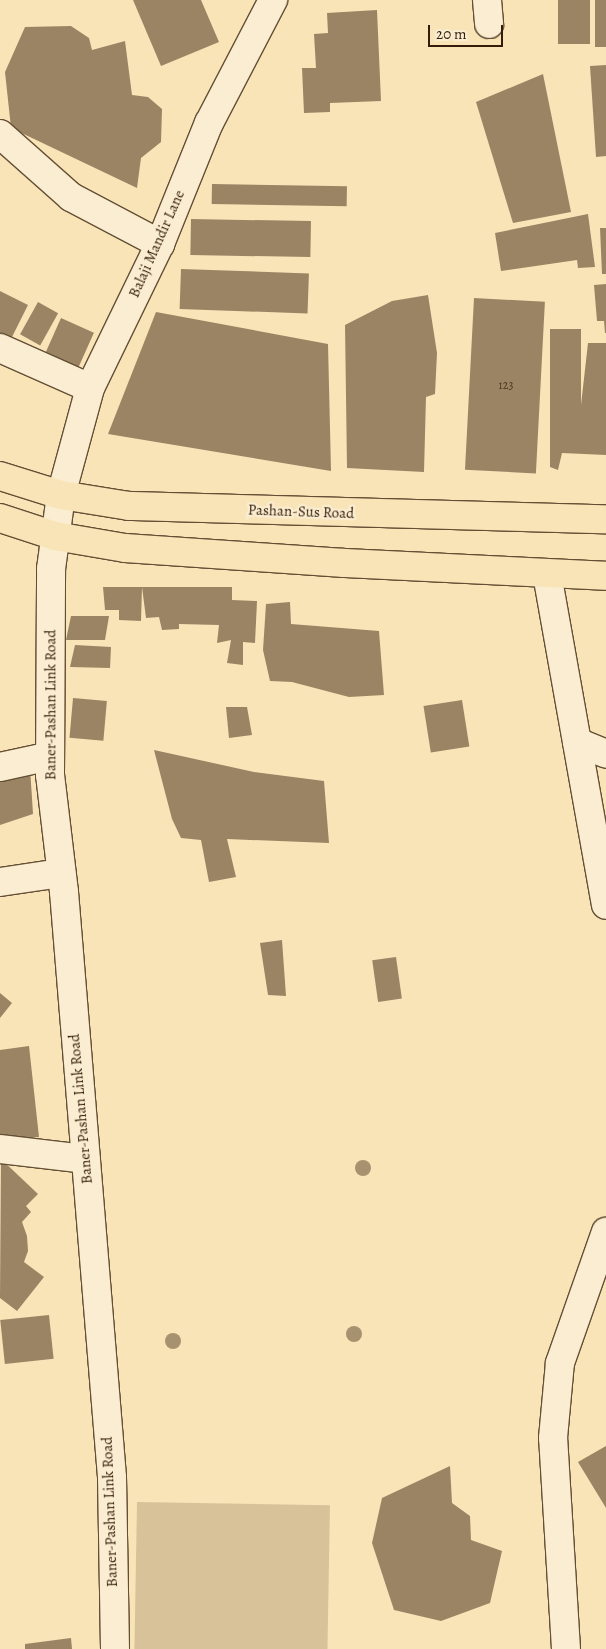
<!DOCTYPE html>
<style>
body{margin:0}
#map{position:relative;width:606px;height:1649px;overflow:hidden;background:#f9e4b8;font-family:Alegreya,serif}
div>[style]{position:absolute}
[style*='--x']{left:calc(var(--x)*1px);top:calc(var(--y)*1px);width:calc(var(--w)*1px);rotate:calc(var(--a)*1deg)}
.green>*{inset:0;background:#d7c29a;transform-origin:0 0}
.building>*{inset:0;background:#9a8464;transform-origin:0 0}
.roads{filter:drop-shadow(1px 0 #644f35) drop-shadow(-1px 0 #644f35) drop-shadow(0 1px #644f35) drop-shadow(0 -1px #644f35)}
.minor>*{height:28px;margin:-14px;padding:0 14px;transform-origin:14px;border-radius:14px;background:#fbedd1}
.major>*{height:28px;margin:-14px;padding:0 14px;transform-origin:14px;border-radius:14px;background:#f9e4b8}
.trees>*{width:16px;height:16px;margin:-8px;border-radius:50%;background:#a7926f}
span{translate:-50% -50%;white-space:nowrap;text-align:center;line-height:1.15;-webkit-text-stroke:4.5px #fbedd1;paint-order:stroke}
.number-label{font-size:12px;color:#4d3720}
.number-label span{-webkit-text-stroke-width:0}
.street-label{font-size:15px;color:#331d09}
.scale{position:absolute;left:428px;top:25px;width:75px;height:22px;box-sizing:border-box;border:2px solid #331d09;border-top:0;padding-left:6px;font-size:15px;line-height:18px;white-space:nowrap;color:#331d09;-webkit-text-stroke:4px #fbedd1;paint-order:stroke}
</style>
<div id="map">
<div class="green">
<div style="left:137px;top:1502px;width:193px;height:147px;rotate:1deg"></div>
</div>
<div class="building">
<div style="clip-path:polygon(133px 0,201px 0,219px 42px,161px 66px)"></div>
<div style="left:558px;top:0;width:32px;height:44px"></div>
<div style="left:595px;top:0;width:11px;height:47px"></div>
<div style="clip-path:polygon(377px 10px,381px 101px,330px 103px,330px 112px,304px 113px,302px 68px,316px 68px,314px 34px,328px 33px,327px 13px)"></div>
<div style="clip-path:polygon(71px 26px,89px 38px,92px 50px,125px 41px,132px 95px,148px 97px,162px 109px,161px 142px,141px 158px,137px 188px,11px 128px,5px 72px,25px 27px)"></div>
<div style="clip-path:polygon(606px 65px,606px 156px,596px 157px,590px 66px)"></div>
<div style="clip-path:polygon(543px 74px,571px 212px,513px 223px,476px 102px)"></div>
<div style="left:212px;top:184px;width:135px;height:20px;rotate:1deg"></div>
<div style="clip-path:polygon(588px 214px,595px 267px,578px 268px,577px 260px,501px 271px,495px 233px)"></div>
<div style="left:191px;top:219px;width:120px;height:36px;rotate:1deg"></div>
<div style="clip-path:polygon(600px 228px,606px 228px,606px 274px,602px 274px)"></div>
<div style="left:181px;top:269px;width:128px;height:40px;rotate:2deg"></div>
<div style="clip-path:polygon(606px 284px,606px 333px,605px 333px,604px 321px,597px 321px,594px 285px)"></div>
<div style="clip-path:polygon(0 291px,28px 305px,7px 347px,0 344px)"></div>
<div style="clip-path:polygon(428px 295px,437px 353px,435px 394px,426px 397px,424px 472px,347px 468px,345px 325px,392px 301px)"></div>
<div style="left:474px;top:298px;width:71px;height:172px;rotate:3deg"></div>
<div style="left:38px;top:302px;width:23px;height:37px;rotate:29deg"></div>
<div style="clip-path:polygon(156px 312px,328px 344px,331px 471px,108px 434px)"></div>
<div style="left:61px;top:318px;width:36px;height:49px;rotate:24deg"></div>
<div style="clip-path:polygon(550px 329px,581px 329px,581px 405px,588px 343px,606px 343px,606px 455px,562px 453px,558px 470px,550px 467px)"></div>
<div style="clip-path:polygon(103px 587px,232px 587px,232px 600px,257px 601px,255px 643px,243px 642px,243px 665px,227px 663px,231px 640px,217px 643px,219px 625px,179px 624px,179px 629px,162px 630px,159px 617px,146px 618px,142px 587px,141px 621px,119px 620px,119px 610px,105px 610px)"></div>
<div style="clip-path:polygon(290px 602px,291px 624px,379px 631px,384px 695px,349px 697px,292px 682px,270px 681px,263px 650px,266px 604px)"></div>
<div style="clip-path:polygon(71px 616px,109px 616px,105px 640px,66px 640px)"></div>
<div style="clip-path:polygon(75px 645px,111px 647px,110px 668px,70px 667px)"></div>
<div style="left:73px;top:698px;width:34px;height:40px;rotate:5deg"></div>
<div style="left:462px;top:700px;width:47px;height:39px;rotate:81deg"></div>
<div style="clip-path:polygon(226px 707px,247px 707px,252px 735px,229px 738px)"></div>
<div style="clip-path:polygon(154px 750px,254px 772px,324px 781px,329px 843px,227px 839px,236px 877px,209px 882px,201px 840px,181px 838px,172px 819px)"></div>
<div style="clip-path:polygon(30px 767px,33px 814px,0 825px,0 777px)"></div>
<div style="clip-path:polygon(282px 940px,286px 996px,268px 995px,260px 943px)"></div>
<div style="left:396px;top:957px;width:42px;height:24px;rotate:82deg"></div>
<div style="clip-path:polygon(0 993px,12px 1003px,0 1018px)"></div>
<div style="clip-path:polygon(29px 1046px,39px 1137px,0 1141px,0 1050px)"></div>
<div style="clip-path:polygon(1px 1159px,38px 1194px,26px 1206px,31px 1212px,22px 1222px,27px 1236px,28px 1251px,24px 1262px,44px 1277px,17px 1311px,0 1298px)"></div>
<div style="left:49px;top:1315px;width:44px;height:49px;rotate:84deg"></div>
<div style="clip-path:polygon(606px 1446px,606px 1508px,578px 1462px)"></div>
<div style="clip-path:polygon(450px 1466px,452px 1503px,470px 1516px,471px 1540px,502px 1551px,490px 1603px,441px 1621px,394px 1610px,372px 1543px,382px 1498px)"></div>
<div style="clip-path:polygon(71px 1638px,72px 1649px,25px 1649px,25px 1644px)"></div>
</div>
<div class="roads">
<div class="minor">
<div style="--x:487;--y:0;--w:24;--a:85"></div>
<div style="--x:0;--y:134;--w:95;--a:41.6"></div>
<div style="--x:71;--y:197;--w:101;--a:27.8"></div>
<div style="--x:0;--y:348;--w:98;--a:24"></div>
<div style="--x:547;--y:574;--w:336;--a:79.9"></div>
<div style="--x:577;--y:742;--w:31;--a:22"></div>
<div style="--x:0;--y:767;--w:51;--a:-12.4"></div>
<div style="--x:0;--y:882;--w:62;--a:-8.4"></div>
<div style="--x:0;--y:1149;--w:86;--a:6.7"></div>
<div style="--x:115;--y:1649;--w:172;--a:-91"></div>
<div style="--x:112;--y:1477;--w:587;--a:-94.69"></div>
<div style="--x:64;--y:892;--w:118;--a:-96.8"></div>
<div style="--x:50;--y:775;--w:206;--a:-89.7"></div>
<div style="--x:51;--y:569;--w:75;--a:-82.3"></div>
<div style="--x:61;--y:495;--w:111;--a:-74.8"></div>
<div style="--x:90;--y:388;--w:160;--a:-64.1"></div>
<div style="--x:160;--y:244;--w:131;--a:-68"></div>
<div style="--x:209;--y:123;--w:139;--a:-62.5"></div>
<div style="--x:566;--y:1649;--w:211;--a:-93.5"></div>
<div style="--x:553;--y:1438;--w:75;--a:-84.7"></div>
<div style="--x:560;--y:1363;--w:139;--a:-70.7"></div>
</div>
<div class="major">
<div style="--x:0;--y:476;--w:64;--a:17.3"></div>
<div style="--x:61;--y:495;--w:69;--a:9.2"></div>
<div style="--x:129;--y:506;--w:477;--a:1.6"></div>
<div style="--x:0;--y:518;--w:58;--a:18.1"></div>
<div style="--x:55;--y:536;--w:71;--a:9.7"></div>
<div style="--x:125;--y:548;--w:220;--a:3.9"></div>
<div style="--x:344;--y:563;--w:262;--a:2.8"></div>
</div>
</div>
<div class="trees">
<div style="left:363px;top:1168px"></div>
<div style="left:354px;top:1334px"></div>
<div style="left:173px;top:1341px"></div>
</div>
<div class="number-label">
<span style="left:506px;top:386px">123</span>
</div>
<div class="street-label">
<span style="left:157px;top:244px;rotate:-66deg">Balaji Mandir Lane</span>
<span style="left:301px;top:512px;rotate:2deg">Pashan-Sus Road</span>
<span style="left:51px;top:705px;rotate:-90deg">Baner-Pashan Link Road</span>
<span style="left:81px;top:1109px;rotate:-95deg">Baner-Pashan Link Road</span>
<span style="left:110px;top:1512px;rotate:-92deg">Baner-Pashan Link Road</span>
</div>
<div class="scale">20 m</div>
</div>
